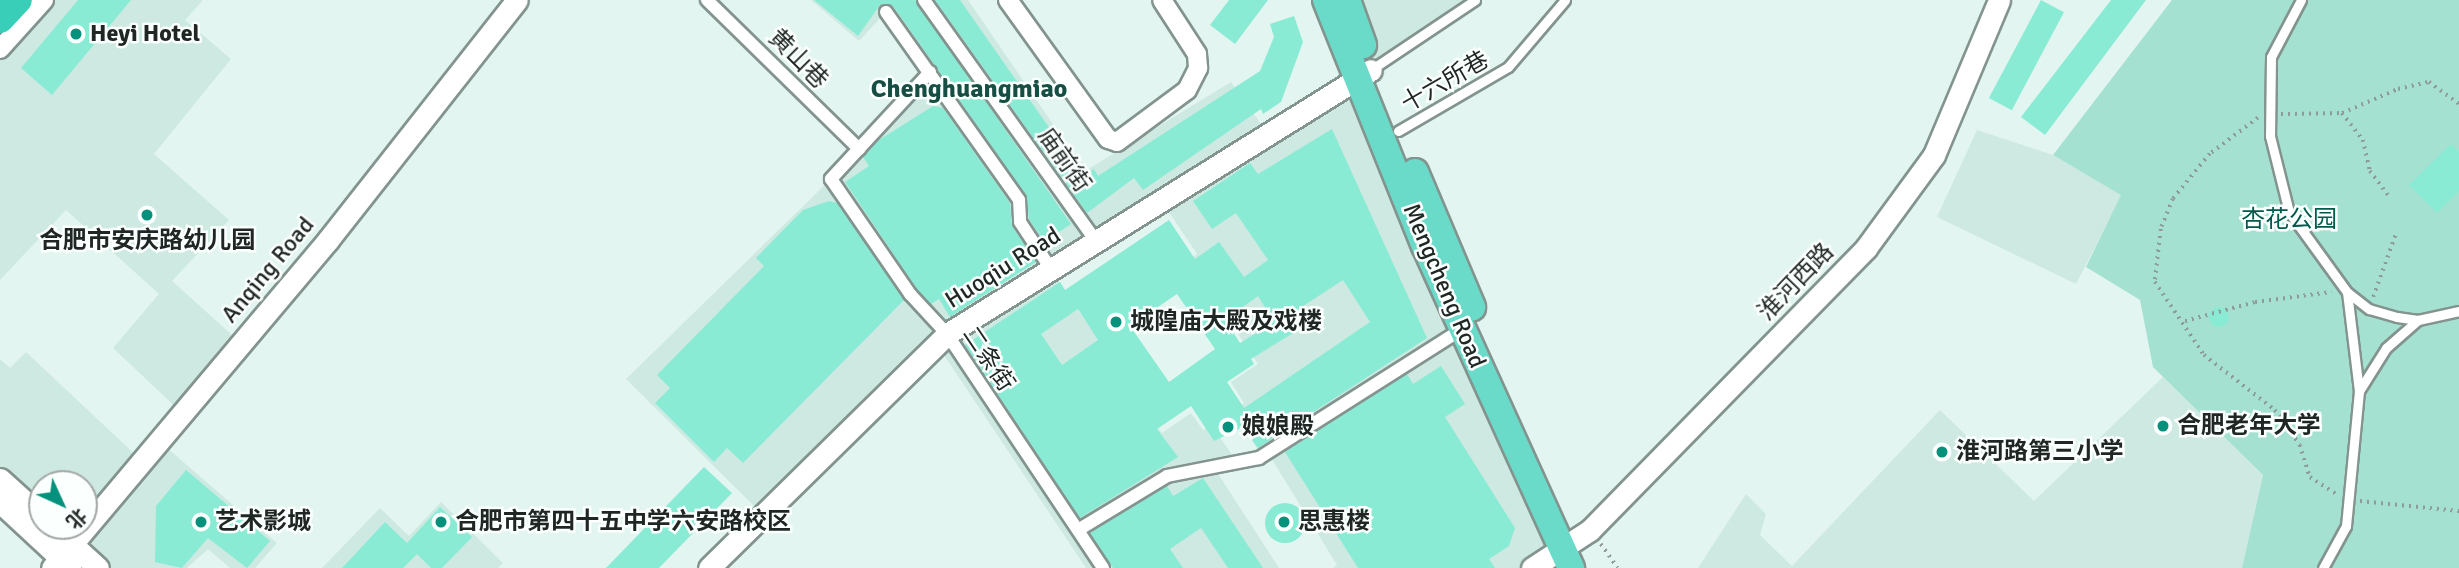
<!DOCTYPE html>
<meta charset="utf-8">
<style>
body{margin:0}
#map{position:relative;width:2459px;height:568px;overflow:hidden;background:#e2f5f0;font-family:Signika,"Noto Sans SC",sans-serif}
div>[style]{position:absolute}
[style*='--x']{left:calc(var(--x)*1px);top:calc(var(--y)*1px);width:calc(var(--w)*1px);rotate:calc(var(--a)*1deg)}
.built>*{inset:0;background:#cde9e2}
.green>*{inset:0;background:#a5e1d1}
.building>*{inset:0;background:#8aebd5;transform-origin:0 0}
.round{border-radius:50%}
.path>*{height:3.5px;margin-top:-1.75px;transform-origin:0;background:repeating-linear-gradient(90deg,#8e9b98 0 2px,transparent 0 7px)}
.roads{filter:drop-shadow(2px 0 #83948f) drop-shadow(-2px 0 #83948f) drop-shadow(0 2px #83948f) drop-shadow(0 -2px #83948f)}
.service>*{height:9px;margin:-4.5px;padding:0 4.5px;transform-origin:4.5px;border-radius:4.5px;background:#fff}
.pedestrian>*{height:12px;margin:-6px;padding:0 6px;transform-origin:6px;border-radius:6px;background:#fff}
.minor>*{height:18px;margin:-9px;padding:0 9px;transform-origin:9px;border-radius:9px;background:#fff}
.tertiary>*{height:21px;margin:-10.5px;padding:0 10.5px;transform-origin:10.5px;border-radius:10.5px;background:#fff}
.primary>*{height:26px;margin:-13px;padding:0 13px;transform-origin:13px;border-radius:13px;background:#6adac9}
.trunk>*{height:28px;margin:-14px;padding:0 14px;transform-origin:14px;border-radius:14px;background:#38ceb7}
.dots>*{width:19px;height:19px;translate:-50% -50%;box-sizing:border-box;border:4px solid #fbfffd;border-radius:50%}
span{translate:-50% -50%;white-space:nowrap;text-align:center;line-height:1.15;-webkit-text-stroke:5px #fbfffd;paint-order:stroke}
.poi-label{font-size:24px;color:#1f2624;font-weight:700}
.left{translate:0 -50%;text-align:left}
.street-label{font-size:24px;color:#1f2624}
.park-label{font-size:24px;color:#025a4c}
.neighbourhood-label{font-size:26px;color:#174e43;font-weight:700}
.north{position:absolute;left:28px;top:470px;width:70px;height:70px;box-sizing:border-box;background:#fbfffd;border:2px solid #a3a8a6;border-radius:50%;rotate:135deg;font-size:19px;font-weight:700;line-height:28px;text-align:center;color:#1f2624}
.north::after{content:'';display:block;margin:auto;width:24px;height:32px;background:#05917b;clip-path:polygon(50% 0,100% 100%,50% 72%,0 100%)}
</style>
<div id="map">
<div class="built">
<div style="clip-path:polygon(44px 0,203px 0,185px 20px,231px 59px,154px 154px,229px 220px,172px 281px,241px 343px,182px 413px,113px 348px,159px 294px,66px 210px,0 280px,0 49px)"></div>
<div style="clip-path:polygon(811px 0,968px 0,1085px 171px,1231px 82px,1268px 134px,1359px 76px,1561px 550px,1532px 568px,1333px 568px,1337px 565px,1268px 453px,1262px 456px,1233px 411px,1244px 403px,1231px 382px,1258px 364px,1189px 260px,1197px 254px,1161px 200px,1051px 270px,1162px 433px,1191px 413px,1203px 430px,1211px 425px,1233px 456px,1215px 469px,1279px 568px,1086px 568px,936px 343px,762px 514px,626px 379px,831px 179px,929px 72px,886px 12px,859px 41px)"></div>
<div style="clip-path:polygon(1347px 0,1469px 0,1371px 70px)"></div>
<div style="clip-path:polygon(1977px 130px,2053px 155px,2122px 195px,2076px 284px,1937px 217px)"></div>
<div style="clip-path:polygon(26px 352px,142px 461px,159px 441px,277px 543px,255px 568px,230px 568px,208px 549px,187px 568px,98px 568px,52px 526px,84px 526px,84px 484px,42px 484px,42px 517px,0 479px,0 359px,10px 368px)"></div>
<div style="clip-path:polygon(2163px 377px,2263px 475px,2242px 568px,1698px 568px,1746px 494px,1766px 514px,1760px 535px,1792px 566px,1940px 410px,2034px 501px)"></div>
<div style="clip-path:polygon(441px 502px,503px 563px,498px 568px,322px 568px,380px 508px,409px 536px)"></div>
</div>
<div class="green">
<div style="clip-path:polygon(2172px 0,2459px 0,2459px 568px,2242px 568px,2263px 475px,2153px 367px,2140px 300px,2086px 267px,2121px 195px,2053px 155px)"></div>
</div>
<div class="building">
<div style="clip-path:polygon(78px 0,131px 0,52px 95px,21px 68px)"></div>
<div style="clip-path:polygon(814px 0,915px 0,1071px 224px,1044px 242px,1029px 219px,1026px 195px,893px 6px,880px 5px,858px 36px)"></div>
<div style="clip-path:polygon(935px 0,960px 0,1083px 176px,1094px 169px,1098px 176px,1260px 71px,1274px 37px,1270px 24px,1294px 16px,1303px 42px,1281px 102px,1263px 114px,1261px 109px,1143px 190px,1134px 178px,1087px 213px)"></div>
<div style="clip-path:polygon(1229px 0,1268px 0,1235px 44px,1210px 25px)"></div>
<div style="left:2041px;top:0;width:26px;height:111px;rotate:28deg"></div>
<div style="clip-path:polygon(2111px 0,2146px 0,2045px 135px,2021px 117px)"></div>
<div style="clip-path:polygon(933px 106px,943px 108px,1010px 203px,1012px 226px,1036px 262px,950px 317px,939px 299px,931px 304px,917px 289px,845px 182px,869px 166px,863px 157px,879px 140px)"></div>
<div style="clip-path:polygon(evenodd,1332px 129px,1427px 338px,1258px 448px,1243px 427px,1214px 441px,1191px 406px,1157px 429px,1178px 457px,1080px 518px,965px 345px,1060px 282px,1065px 290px,1169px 220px,1195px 259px,1219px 242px,1244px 277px,1268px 260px,1236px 213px,1212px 229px,1193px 201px,1250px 163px,1258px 174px,1332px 129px,1343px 280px,1370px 322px,1244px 408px,1227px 382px,1254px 364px,1251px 359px,1303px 327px,1294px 312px,1343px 280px,1332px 129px,1177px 294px,1215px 349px,1169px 382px,1130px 326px,1177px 294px,1332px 129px,1258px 296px,1274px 322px,1240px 343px,1225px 320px,1258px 296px,1332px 129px,1078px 309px,1098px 340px,1062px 365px,1041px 334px,1078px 309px)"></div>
<div style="clip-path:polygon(2451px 144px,2459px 152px,2459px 191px,2437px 213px,2409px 185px)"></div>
<div style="clip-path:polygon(829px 201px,837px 203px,904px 300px,743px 463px,727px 448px,714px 462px,655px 403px,670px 388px,657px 375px,764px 266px,756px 258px,803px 210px)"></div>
<div class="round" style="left:2209px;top:307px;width:20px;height:20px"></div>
<div style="clip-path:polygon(1441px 366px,1465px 404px,1445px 417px,1515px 528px,1509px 546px,1489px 559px,1495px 568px,1358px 568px,1285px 452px,1407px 374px,1413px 384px)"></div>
<div style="clip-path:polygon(704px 467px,732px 493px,659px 568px,606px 568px)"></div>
<div style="clip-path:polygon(186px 470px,270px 541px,247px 568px,208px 538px,182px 568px,155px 562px,156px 506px)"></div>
<div style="clip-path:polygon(1203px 478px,1263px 568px,1228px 568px,1201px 528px,1170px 549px,1183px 568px,1113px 568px,1090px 533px,1167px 486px,1173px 496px)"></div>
<div class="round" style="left:1265px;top:503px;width:40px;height:40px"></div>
<div style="clip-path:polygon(440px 507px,472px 537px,442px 568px,431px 568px,417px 554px,403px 568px,342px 568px,385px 522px,407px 543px)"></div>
</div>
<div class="path">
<div style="--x:2342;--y:113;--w:34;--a:52"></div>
<div style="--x:2363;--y:140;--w:32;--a:77"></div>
<div style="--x:2370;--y:171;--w:30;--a:53"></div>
<div style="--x:2281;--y:114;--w:61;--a:-0.9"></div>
<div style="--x:2342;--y:113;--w:61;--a:-23.2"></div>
<div style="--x:2398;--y:89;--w:32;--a:-13"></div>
<div style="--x:2429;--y:82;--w:37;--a:36"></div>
<div style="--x:2258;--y:118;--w:60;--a:143.1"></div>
<div style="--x:2210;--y:154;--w:58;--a:129.4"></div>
<div style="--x:2173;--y:199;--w:32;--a:112"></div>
<div style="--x:2161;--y:229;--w:53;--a:96.5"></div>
<div style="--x:2155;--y:282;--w:88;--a:56.1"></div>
<div style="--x:2204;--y:355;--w:90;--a:37.8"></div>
<div style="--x:2275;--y:410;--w:43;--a:54.5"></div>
<div style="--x:2300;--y:445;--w:34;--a:73"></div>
<div style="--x:2310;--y:477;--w:31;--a:33"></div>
<div style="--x:2373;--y:297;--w:68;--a:-70.2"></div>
<div style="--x:2185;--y:321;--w:73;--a:-15.2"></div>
<div style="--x:2255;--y:302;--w:77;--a:-7.5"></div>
<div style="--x:2360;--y:501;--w:100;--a:5.8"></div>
<div style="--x:1601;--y:544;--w:29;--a:55"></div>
</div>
<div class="roads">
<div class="service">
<div style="--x:2301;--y:0;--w:64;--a:117.8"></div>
<div style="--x:2271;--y:57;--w:79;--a:90.7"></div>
<div style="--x:2270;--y:136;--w:78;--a:76"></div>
<div style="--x:2289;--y:212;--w:99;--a:54.1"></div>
<div style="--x:2347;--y:292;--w:100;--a:83.1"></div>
<div style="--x:2359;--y:391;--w:136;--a:95.5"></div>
<div style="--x:2346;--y:526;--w:48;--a:118.7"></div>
<div style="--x:1372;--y:69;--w:124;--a:-33.8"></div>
<div style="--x:1398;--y:131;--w:127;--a:-30.2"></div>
<div style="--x:1508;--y:67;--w:88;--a:-49.6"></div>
<div style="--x:2347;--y:292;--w:28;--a:38"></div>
<div style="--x:2369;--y:309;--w:29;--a:16"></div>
<div style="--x:2397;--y:317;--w:21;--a:8"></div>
<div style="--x:2418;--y:320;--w:42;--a:-12.4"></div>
<div style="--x:2359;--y:391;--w:51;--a:-57.9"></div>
<div style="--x:2386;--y:348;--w:43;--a:-41.2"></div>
</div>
<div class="pedestrian">
<div style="--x:707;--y:0;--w:213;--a:44.4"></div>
<div style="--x:924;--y:0;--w:296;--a:54.5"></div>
<div style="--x:886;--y:12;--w:230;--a:54.7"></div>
<div style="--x:1019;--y:200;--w:22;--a:87"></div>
<div style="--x:1020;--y:222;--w:56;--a:56.6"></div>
<div style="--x:930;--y:72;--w:146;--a:132.8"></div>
<div style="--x:831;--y:179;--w:140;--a:55.5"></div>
<div style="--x:910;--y:294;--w:54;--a:47.2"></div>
<div style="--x:947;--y:334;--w:281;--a:56.3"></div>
<div style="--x:1078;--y:530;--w:104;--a:-31.2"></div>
<div style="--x:1167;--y:476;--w:94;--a:-11.1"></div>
<div style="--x:1259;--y:458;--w:241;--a:-32.4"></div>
</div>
<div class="minor">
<div style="--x:1008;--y:0;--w:171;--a:54.3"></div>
<div style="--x:1108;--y:139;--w:9;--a:18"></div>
<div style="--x:1117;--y:142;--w:87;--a:-36.6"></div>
<div style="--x:1187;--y:90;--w:25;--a:-63"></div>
<div style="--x:1198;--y:68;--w:14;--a:-94"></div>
<div style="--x:1197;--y:54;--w:64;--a:-122.9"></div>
<div style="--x:0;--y:49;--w:66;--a:-48.1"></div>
</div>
<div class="tertiary">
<div style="--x:0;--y:479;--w:57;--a:42.1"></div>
<div style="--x:0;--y:502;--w:96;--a:42.9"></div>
<div style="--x:52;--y:526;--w:62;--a:42.4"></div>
<div style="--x:52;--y:568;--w:429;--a:-49.9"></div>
<div style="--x:328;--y:240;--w:305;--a:-51.8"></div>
<div style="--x:709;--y:568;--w:334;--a:-44.5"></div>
<div style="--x:947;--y:334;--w:499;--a:-31.9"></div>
<div style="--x:1532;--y:568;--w:69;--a:-33.2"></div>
<div style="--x:1590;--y:530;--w:395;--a:-45.6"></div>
<div style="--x:1866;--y:248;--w:115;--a:-53.8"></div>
<div style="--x:1934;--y:155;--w:168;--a:-67.2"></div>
</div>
<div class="primary">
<div style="--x:1326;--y:0;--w:265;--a:68.1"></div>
<div style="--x:1425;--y:246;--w:354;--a:65.6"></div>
<div style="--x:1347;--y:0;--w:48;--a:70.4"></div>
<div style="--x:1415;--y:172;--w:147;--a:67.1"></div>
</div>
<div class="trunk">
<div style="--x:0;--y:19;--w:26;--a:-47"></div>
</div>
</div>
<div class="dots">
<div style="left:76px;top:34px;background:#05917b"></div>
<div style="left:147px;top:215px;background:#05917b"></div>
<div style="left:1116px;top:322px;background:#05917b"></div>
<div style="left:2163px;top:426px;background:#05917b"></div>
<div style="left:1228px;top:427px;background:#05917b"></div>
<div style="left:1942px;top:452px;background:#05917b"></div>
<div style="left:201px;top:522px;background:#05917b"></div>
<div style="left:441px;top:522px;background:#05917b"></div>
<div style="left:1284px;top:522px;background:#05917b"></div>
</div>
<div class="poi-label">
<span class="left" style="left:90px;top:34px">Heyi Hotel</span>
<span style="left:147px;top:241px">合肥市安庆路幼儿园</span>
<span class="left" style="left:1130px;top:322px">城隍庙大殿及戏楼</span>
<span class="left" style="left:2177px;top:426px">合肥老年大学</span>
<span class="left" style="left:1242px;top:427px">娘娘殿</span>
<span class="left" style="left:1956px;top:452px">淮河路第三小学</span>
<span class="left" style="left:215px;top:522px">艺术影城</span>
<span class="left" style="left:455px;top:522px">合肥市第四十五中学六安路校区</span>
<span class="left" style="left:1298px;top:522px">思惠楼</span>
</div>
<div class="street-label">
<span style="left:798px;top:59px;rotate:45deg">黄山巷</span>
<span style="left:1445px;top:82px;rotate:-30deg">十六所巷</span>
<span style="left:1064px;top:160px;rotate:55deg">庙前街</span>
<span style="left:1003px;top:268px;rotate:-32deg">Huoqiu Road</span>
<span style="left:268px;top:270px;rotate:-50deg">Anqing Road</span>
<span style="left:1796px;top:282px;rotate:-46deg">淮河西路</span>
<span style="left:1444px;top:286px;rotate:67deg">Mengcheng Road</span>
<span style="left:988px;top:359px;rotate:56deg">二条街</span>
</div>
<div class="park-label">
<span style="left:2289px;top:220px">杏花公园</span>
</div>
<div class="neighbourhood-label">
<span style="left:969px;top:90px">Chenghuangmiao</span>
</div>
<div class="north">北</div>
</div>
